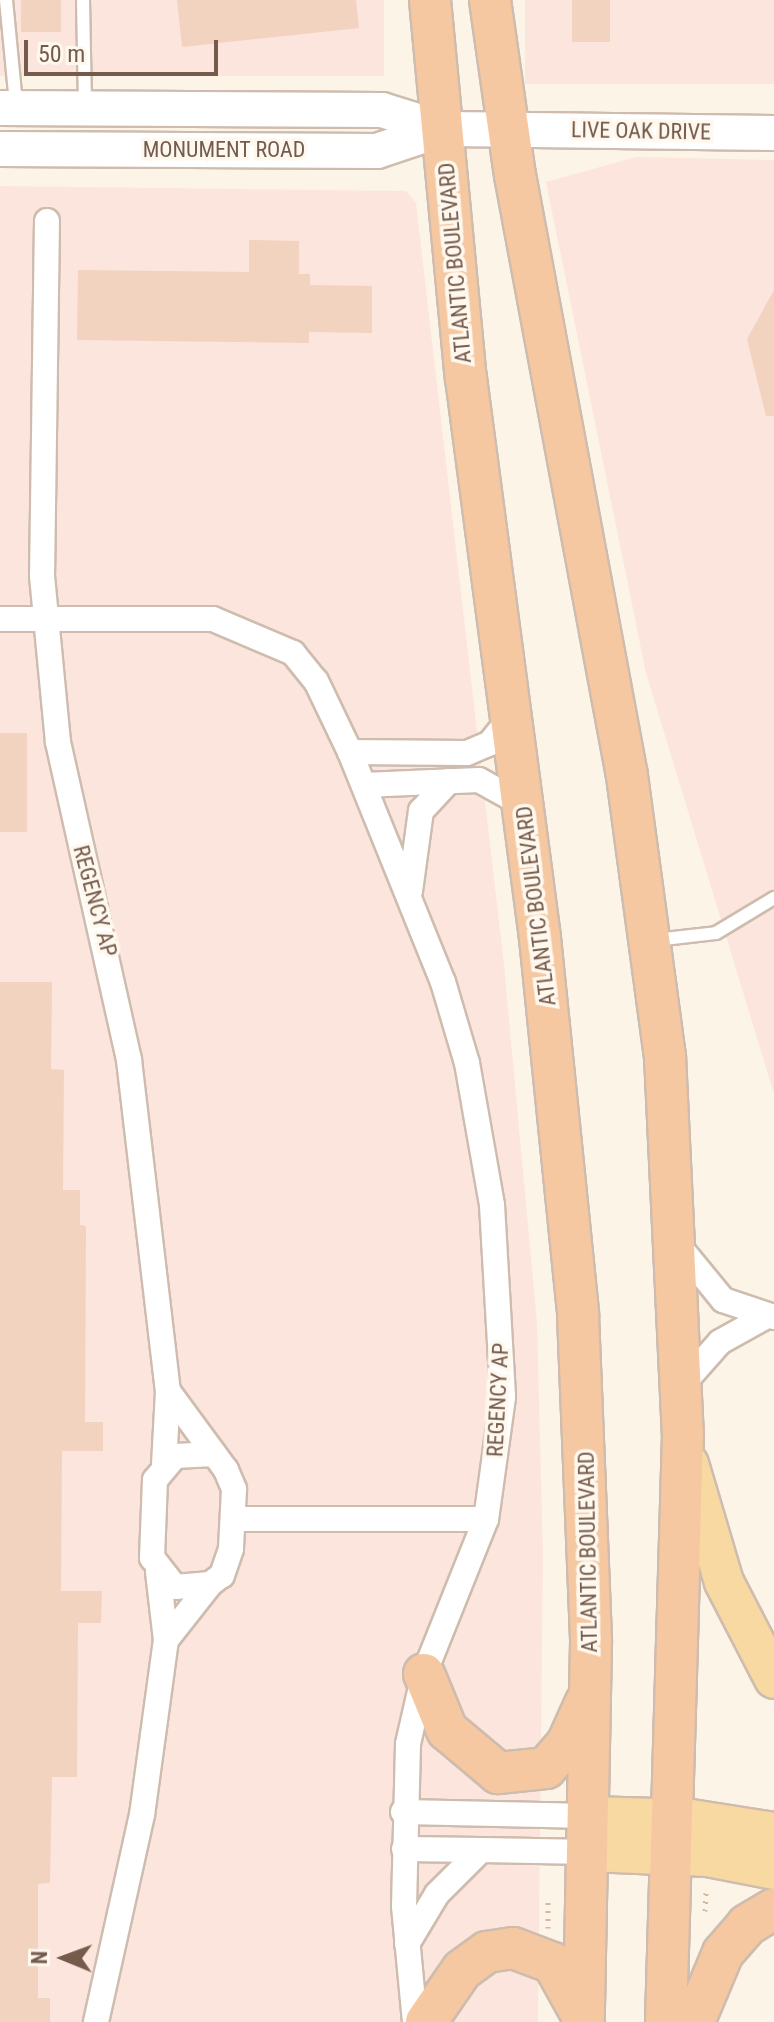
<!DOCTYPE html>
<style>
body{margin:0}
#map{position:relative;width:774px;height:2022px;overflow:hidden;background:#fcf4e7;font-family:"Roboto Condensed",sans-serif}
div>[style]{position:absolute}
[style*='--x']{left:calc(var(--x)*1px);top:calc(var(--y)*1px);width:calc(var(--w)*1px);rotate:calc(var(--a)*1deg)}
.commercial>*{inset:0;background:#fce5dc;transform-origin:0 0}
.building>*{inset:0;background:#f1d3c0;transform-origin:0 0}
.path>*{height:5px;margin-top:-2.5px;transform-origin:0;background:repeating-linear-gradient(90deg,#d6b7a2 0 2px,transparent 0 8px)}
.roads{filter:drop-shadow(2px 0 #cebcae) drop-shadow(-2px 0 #cebcae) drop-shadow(0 2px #cebcae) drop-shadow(0 -2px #cebcae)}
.service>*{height:12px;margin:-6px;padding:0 6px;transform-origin:6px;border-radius:6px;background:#fff}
.minor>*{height:24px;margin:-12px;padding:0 12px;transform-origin:12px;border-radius:12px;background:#fff}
.secondary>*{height:34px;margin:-17px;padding:0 17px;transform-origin:17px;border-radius:17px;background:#fff}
.primary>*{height:38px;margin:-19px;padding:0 19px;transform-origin:19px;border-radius:19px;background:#f8d9a2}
.trunk>*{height:40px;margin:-20px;padding:0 20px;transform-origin:20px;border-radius:20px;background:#f6c8a1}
span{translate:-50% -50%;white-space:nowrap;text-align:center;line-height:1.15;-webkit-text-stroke:7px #fff8ee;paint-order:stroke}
.street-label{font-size:22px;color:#755b4c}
.north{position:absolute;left:24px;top:1918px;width:80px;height:80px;-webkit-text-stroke:6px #fff8ee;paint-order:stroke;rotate:271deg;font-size:22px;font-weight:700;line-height:32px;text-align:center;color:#755b4c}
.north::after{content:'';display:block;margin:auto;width:28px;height:36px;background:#755b4c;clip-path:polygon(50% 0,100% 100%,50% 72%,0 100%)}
.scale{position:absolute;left:24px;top:40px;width:194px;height:36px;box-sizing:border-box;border:4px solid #755b4c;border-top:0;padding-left:10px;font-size:24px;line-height:28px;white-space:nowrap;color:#755b4c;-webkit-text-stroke:6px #fff8ee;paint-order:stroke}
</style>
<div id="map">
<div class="commercial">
<div style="left:0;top:0;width:384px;height:76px"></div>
<div style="left:525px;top:0;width:249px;height:84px"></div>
<div style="clip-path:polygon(636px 157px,774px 160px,774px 1094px,646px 673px,546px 182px)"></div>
<div style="clip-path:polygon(0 186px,406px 191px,416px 203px,504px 965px,537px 1323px,543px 1556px,538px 2022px,0 2022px)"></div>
</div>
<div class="building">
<div style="left:21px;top:0;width:40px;height:32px"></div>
<div style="clip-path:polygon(177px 0,356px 0,359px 28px,182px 47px)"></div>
<div style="left:572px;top:0;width:38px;height:42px"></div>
<div style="clip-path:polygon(249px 240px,299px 241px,299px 274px,310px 274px,310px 285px,372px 286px,372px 333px,309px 332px,309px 343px,77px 340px,78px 270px,249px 272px)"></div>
<div style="clip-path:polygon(774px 290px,774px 416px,766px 416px,747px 339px)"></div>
<div style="left:0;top:733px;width:27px;height:99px"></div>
<div style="clip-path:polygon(0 982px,52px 982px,51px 1069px,64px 1070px,63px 1190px,80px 1190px,80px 1225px,86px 1226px,85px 1422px,103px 1422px,103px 1451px,62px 1451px,61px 1591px,102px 1591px,101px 1623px,78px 1623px,77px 1777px,52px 1777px,50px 1883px,38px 1884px,38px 1998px,50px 1998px,50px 2022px,0 2022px)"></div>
</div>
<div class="path">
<div style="--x:705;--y:1911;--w:22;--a:-87"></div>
<div style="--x:548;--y:1928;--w:31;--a:-90"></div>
</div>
<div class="roads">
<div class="service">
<div style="--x:6;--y:0;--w:104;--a:84.5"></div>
<div style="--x:83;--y:0;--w:105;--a:88.9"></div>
<div style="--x:655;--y:940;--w:61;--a:-6.5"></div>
<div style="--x:716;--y:933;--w:68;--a:-31.1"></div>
</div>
<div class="minor">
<div style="--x:47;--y:221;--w:355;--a:90.8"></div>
<div style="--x:42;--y:576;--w:167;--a:84.5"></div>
<div style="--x:58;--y:742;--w:326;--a:77.4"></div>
<div style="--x:129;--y:1060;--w:333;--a:83.3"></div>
<div style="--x:168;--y:1391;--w:98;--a:53.7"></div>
<div style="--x:226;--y:1470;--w:21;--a:67"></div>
<div style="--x:234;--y:1489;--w:60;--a:92.9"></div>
<div style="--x:231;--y:1549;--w:28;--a:109"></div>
<div style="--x:222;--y:1575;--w:15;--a:143"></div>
<div style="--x:210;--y:1584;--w:35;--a:175"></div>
<div style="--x:175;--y:1587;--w:37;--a:-128"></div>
<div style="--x:152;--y:1558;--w:78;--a:-87.8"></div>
<div style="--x:155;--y:1480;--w:31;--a:-50"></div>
<div style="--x:175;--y:1456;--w:39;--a:-3"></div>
<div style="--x:0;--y:619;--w:213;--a:0"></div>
<div style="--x:213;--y:619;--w:87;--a:23"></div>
<div style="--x:293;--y:653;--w:36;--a:51"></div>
<div style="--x:316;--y:681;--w:79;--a:64.4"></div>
<div style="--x:350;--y:752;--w:248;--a:68"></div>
<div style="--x:443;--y:982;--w:84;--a:73.5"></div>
<div style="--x:467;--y:1063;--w:144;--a:80"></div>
<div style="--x:492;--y:1205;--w:192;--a:86.7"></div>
<div style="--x:503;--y:1397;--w:123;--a:97.9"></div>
<div style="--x:486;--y:1519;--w:167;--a:111.8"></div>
<div style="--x:424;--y:1674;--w:72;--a:102.9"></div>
<div style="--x:408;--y:1744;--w:162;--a:91.4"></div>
<div style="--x:404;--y:1906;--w:117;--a:84.6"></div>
<div style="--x:350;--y:752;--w:117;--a:0.5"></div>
<div style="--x:467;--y:753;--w:25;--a:-23"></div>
<div style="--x:490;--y:743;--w:33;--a:-51"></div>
<div style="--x:364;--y:785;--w:115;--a:-2.5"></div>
<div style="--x:479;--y:780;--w:51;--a:29.1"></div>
<div style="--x:410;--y:891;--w:81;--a:-82.2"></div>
<div style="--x:421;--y:811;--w:41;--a:-47"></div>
<div style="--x:678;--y:1245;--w:71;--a:50.7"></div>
<div style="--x:723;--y:1300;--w:54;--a:18.4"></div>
<div style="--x:682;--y:1385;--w:57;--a:-48.5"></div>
<div style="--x:720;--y:1342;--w:54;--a:-29"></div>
<div style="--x:164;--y:1465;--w:74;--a:-86.9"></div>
<div style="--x:234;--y:1519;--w:252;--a:0"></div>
<div style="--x:158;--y:1572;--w:68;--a:83.3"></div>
<div style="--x:403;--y:1812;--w:187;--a:1.2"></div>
<div style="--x:404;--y:1849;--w:77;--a:0.7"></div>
<div style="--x:407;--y:1944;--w:58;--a:-59"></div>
<div style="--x:437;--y:1894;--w:62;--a:-45"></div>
<div style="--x:481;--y:1850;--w:109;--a:1.1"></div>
<div style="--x:96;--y:2022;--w:212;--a:-77.5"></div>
<div style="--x:142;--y:1815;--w:177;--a:-82.2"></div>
<div style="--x:166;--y:1640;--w:71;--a:-51.8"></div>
</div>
<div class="secondary">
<div style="--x:0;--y:108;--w:382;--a:0.3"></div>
<div style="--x:382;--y:110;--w:64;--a:17.3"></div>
<div style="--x:443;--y:129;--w:331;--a:0.7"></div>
<div style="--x:0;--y:149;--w:377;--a:0.3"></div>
<div style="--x:377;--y:151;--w:70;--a:-18.4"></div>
</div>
<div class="primary">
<div style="--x:689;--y:1464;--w:123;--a:73.5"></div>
<div style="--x:724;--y:1582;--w:109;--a:62.7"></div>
<div style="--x:590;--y:1816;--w:101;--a:1.7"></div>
<div style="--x:691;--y:1819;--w:84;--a:8.9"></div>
<div style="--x:590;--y:1852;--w:118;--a:2.4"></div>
<div style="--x:708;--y:1857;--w:67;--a:11.1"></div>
</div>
<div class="trunk">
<div style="--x:430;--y:0;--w:380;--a:84.6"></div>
<div style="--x:466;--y:378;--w:565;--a:82.47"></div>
<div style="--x:540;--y:938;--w:379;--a:84.2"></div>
<div style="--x:578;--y:1315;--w:328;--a:87.7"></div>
<div style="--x:591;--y:1643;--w:379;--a:91.1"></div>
<div style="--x:490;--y:0;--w:177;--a:81.9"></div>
<div style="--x:515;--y:175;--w:611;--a:79.44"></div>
<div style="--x:627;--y:776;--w:283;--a:82.3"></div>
<div style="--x:665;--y:1056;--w:378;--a:87.3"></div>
<div style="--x:683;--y:1434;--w:588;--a:91.66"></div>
<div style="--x:424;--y:1674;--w:61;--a:67.7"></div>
<div style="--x:447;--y:1730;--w:67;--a:40.1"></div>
<div style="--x:498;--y:1773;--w:48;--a:-5.9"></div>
<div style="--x:546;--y:1768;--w:32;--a:-49"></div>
<div style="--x:567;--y:1744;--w:46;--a:-65.7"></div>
<div style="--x:426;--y:2022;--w:63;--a:-55.3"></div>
<div style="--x:462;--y:1970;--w:31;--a:-36"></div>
<div style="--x:487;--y:1952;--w:26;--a:-9"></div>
<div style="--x:513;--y:1948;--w:43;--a:20.6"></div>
<div style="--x:553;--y:1963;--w:64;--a:61"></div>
<div style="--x:694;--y:2022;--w:75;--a:-67.2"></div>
<div style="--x:723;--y:1953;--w:37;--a:-49"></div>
<div style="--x:747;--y:1925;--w:31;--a:-31"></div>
</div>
</div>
<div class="street-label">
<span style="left:641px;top:131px;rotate:1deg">LIVE OAK DRIVE</span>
<span style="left:224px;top:150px">MONUMENT ROAD</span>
<span style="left:455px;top:263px;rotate:-95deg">ATLANTIC BOULEVARD</span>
<span style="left:95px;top:901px;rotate:75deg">REGENCY AP</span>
<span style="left:536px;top:906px;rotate:-97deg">ATLANTIC BOULEVARD</span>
<span style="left:498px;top:1400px;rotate:-87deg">REGENCY AP</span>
<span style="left:588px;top:1552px;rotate:-91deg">ATLANTIC BOULEVARD</span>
</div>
<div class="north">N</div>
<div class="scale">50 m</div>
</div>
